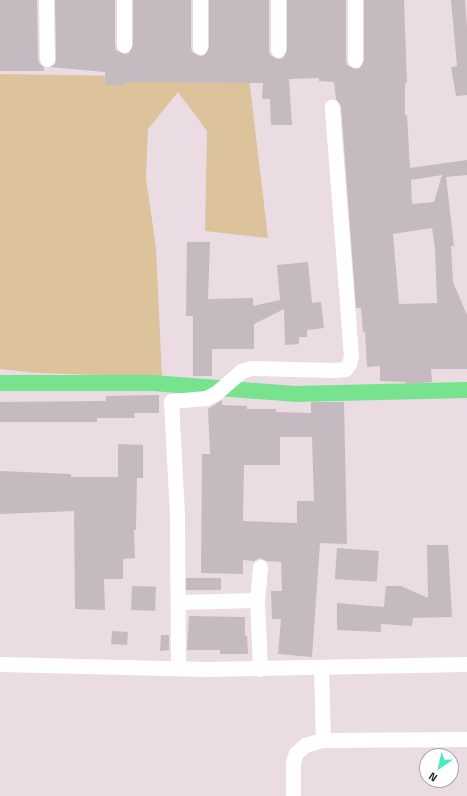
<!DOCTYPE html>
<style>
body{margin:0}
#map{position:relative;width:467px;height:796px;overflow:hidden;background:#eadce2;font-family:"Titillium Web",sans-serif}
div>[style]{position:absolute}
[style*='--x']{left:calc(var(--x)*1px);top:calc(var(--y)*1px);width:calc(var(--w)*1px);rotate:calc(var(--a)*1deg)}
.green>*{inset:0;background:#dcc39c}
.canal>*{height:16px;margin:-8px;padding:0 8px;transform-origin:8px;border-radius:8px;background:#77e38f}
.building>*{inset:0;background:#c5babf;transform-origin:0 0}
.street>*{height:15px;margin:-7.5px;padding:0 7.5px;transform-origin:7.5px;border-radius:7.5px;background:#fff}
span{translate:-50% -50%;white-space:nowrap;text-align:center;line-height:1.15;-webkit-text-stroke:3.5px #fff;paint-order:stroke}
.north{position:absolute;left:419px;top:748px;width:40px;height:40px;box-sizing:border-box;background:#fff;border:1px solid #a9a9a9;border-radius:50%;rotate:214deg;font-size:11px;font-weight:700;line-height:16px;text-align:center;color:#292929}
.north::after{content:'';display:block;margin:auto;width:14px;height:18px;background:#49eac4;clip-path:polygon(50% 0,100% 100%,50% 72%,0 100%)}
</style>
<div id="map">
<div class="green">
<div style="clip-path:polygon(0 74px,249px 78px,268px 238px,205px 231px,207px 131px,178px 92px,148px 129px,146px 178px,156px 248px,162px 377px,37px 373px,0 369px)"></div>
</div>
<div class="canal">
<div style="--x:0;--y:383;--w:153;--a:0"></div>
<div style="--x:153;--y:383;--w:142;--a:4.4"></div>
<div style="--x:295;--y:394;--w:172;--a:-1.3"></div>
</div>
<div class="building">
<div style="clip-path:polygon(0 0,37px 0,38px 59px,40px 64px,44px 67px,44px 71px,0 71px)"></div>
<div style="clip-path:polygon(evenodd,55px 0,115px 0,115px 45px,116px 50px,124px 54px,129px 53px,133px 45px,133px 0,191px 0,191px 47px,192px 52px,200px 56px,205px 55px,209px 47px,209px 0,269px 0,269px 50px,270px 55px,278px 59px,283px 58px,287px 50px,287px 0,346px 0,346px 60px,347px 65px,355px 69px,360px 68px,364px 60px,364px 0,404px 0,407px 83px,405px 83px,405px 115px,407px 115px,410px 168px,467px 160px,467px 175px,446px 177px,454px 246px,451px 246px,453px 282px,467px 315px,467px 369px,431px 369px,432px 382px,406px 384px,406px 382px,380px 381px,380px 366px,367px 367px,365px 331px,363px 332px,361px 308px,356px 308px,341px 106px,336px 99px,334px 82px,319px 81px,319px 78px,289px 79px,292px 125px,271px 125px,270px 99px,262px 99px,263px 83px,125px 82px,125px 85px,106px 85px,105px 72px,50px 67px,55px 64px,56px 59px,55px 0,442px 175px,434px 202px,412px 204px,411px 180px,442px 175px,55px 0,432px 228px,435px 248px,437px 303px,399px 304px,393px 234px,432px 228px)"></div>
<div style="clip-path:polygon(451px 0,465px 0,467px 27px,467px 95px,456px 96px,451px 67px,457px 66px)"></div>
<div style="clip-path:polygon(187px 242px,210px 242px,208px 299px,253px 298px,253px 306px,280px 300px,277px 265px,308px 262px,312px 303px,321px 302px,324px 328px,307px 330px,307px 337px,299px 337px,299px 344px,285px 345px,284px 309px,254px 324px,254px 349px,212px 349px,212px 376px,193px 376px,193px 316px,186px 316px)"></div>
<div style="clip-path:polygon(159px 395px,159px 413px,134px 413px,135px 418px,97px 418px,97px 422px,0 422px,0 402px,106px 401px,106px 396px)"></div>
<div style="clip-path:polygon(evenodd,222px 400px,222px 405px,247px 406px,247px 409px,276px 409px,276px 412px,311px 413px,311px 402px,344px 402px,347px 544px,320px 543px,312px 657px,278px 654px,281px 619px,272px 619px,271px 591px,282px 591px,281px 562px,267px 561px,260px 558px,254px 561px,243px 560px,243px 574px,201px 573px,202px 454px,210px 454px,208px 409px,222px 400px,280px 437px,312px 437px,314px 501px,297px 501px,297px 523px,243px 521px,244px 465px,280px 465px,280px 437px)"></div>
<div style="clip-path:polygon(118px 444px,143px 445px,143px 478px,137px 478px,136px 530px,134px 530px,135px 558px,123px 559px,123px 579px,104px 579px,105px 610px,75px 609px,74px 511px,0 514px,0 471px,71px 474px,71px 477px,118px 477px)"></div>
<div style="clip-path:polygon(427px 545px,448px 545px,452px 617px,413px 618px,412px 626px,381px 624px,381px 632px,337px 630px,337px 603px,384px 607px,386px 586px,401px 586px,428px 598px)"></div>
<div style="left:337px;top:548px;width:42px;height:31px;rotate:4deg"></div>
<div style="left:221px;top:578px;width:12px;height:35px;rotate:90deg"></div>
<div style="left:132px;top:586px;width:24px;height:24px;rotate:2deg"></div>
<div style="clip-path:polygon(189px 616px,245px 617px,245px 636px,247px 636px,248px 654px,220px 654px,220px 650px,187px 650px)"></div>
<div style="left:112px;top:631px;width:16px;height:13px;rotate:4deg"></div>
<div style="clip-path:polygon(161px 635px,169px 635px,169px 650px,160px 651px)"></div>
</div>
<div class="street">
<div style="--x:46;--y:0;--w:59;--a:89"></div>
<div style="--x:124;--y:0;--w:45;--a:90"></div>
<div style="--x:278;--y:0;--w:50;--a:90"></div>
<div style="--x:200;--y:47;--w:47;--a:-90"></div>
<div style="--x:355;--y:60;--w:60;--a:-90"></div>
<div style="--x:260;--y:567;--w:33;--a:95"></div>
<div style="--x:257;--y:600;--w:69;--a:87.5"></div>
<div style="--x:178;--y:602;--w:79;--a:-1.5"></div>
<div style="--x:0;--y:664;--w:206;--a:1.4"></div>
<div style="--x:206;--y:669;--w:261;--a:-1.1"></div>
<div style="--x:178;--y:668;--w:153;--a:-90.4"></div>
<div style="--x:177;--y:515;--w:114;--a:-93"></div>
<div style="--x:171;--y:401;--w:35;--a:-5"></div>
<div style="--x:206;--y:398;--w:11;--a:-27"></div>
<div style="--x:216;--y:393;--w:33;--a:-41"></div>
<div style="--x:241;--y:371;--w:10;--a:-17"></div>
<div style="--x:251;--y:368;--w:84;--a:1.4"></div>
<div style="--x:335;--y:370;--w:10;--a:-6"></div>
<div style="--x:345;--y:369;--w:6;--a:-51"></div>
<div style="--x:349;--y:364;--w:8;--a:-76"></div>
<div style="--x:351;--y:356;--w:250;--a:-94.4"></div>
<div style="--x:321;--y:668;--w:72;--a:88.4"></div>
<div style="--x:293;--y:796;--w:34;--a:-90"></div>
<div style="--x:293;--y:762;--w:9;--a:-72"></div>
<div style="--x:296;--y:753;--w:12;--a:-42"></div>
<div style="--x:305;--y:745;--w:19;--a:-16"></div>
<div style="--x:323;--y:740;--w:144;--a:-0.4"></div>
</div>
<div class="north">N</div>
</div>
